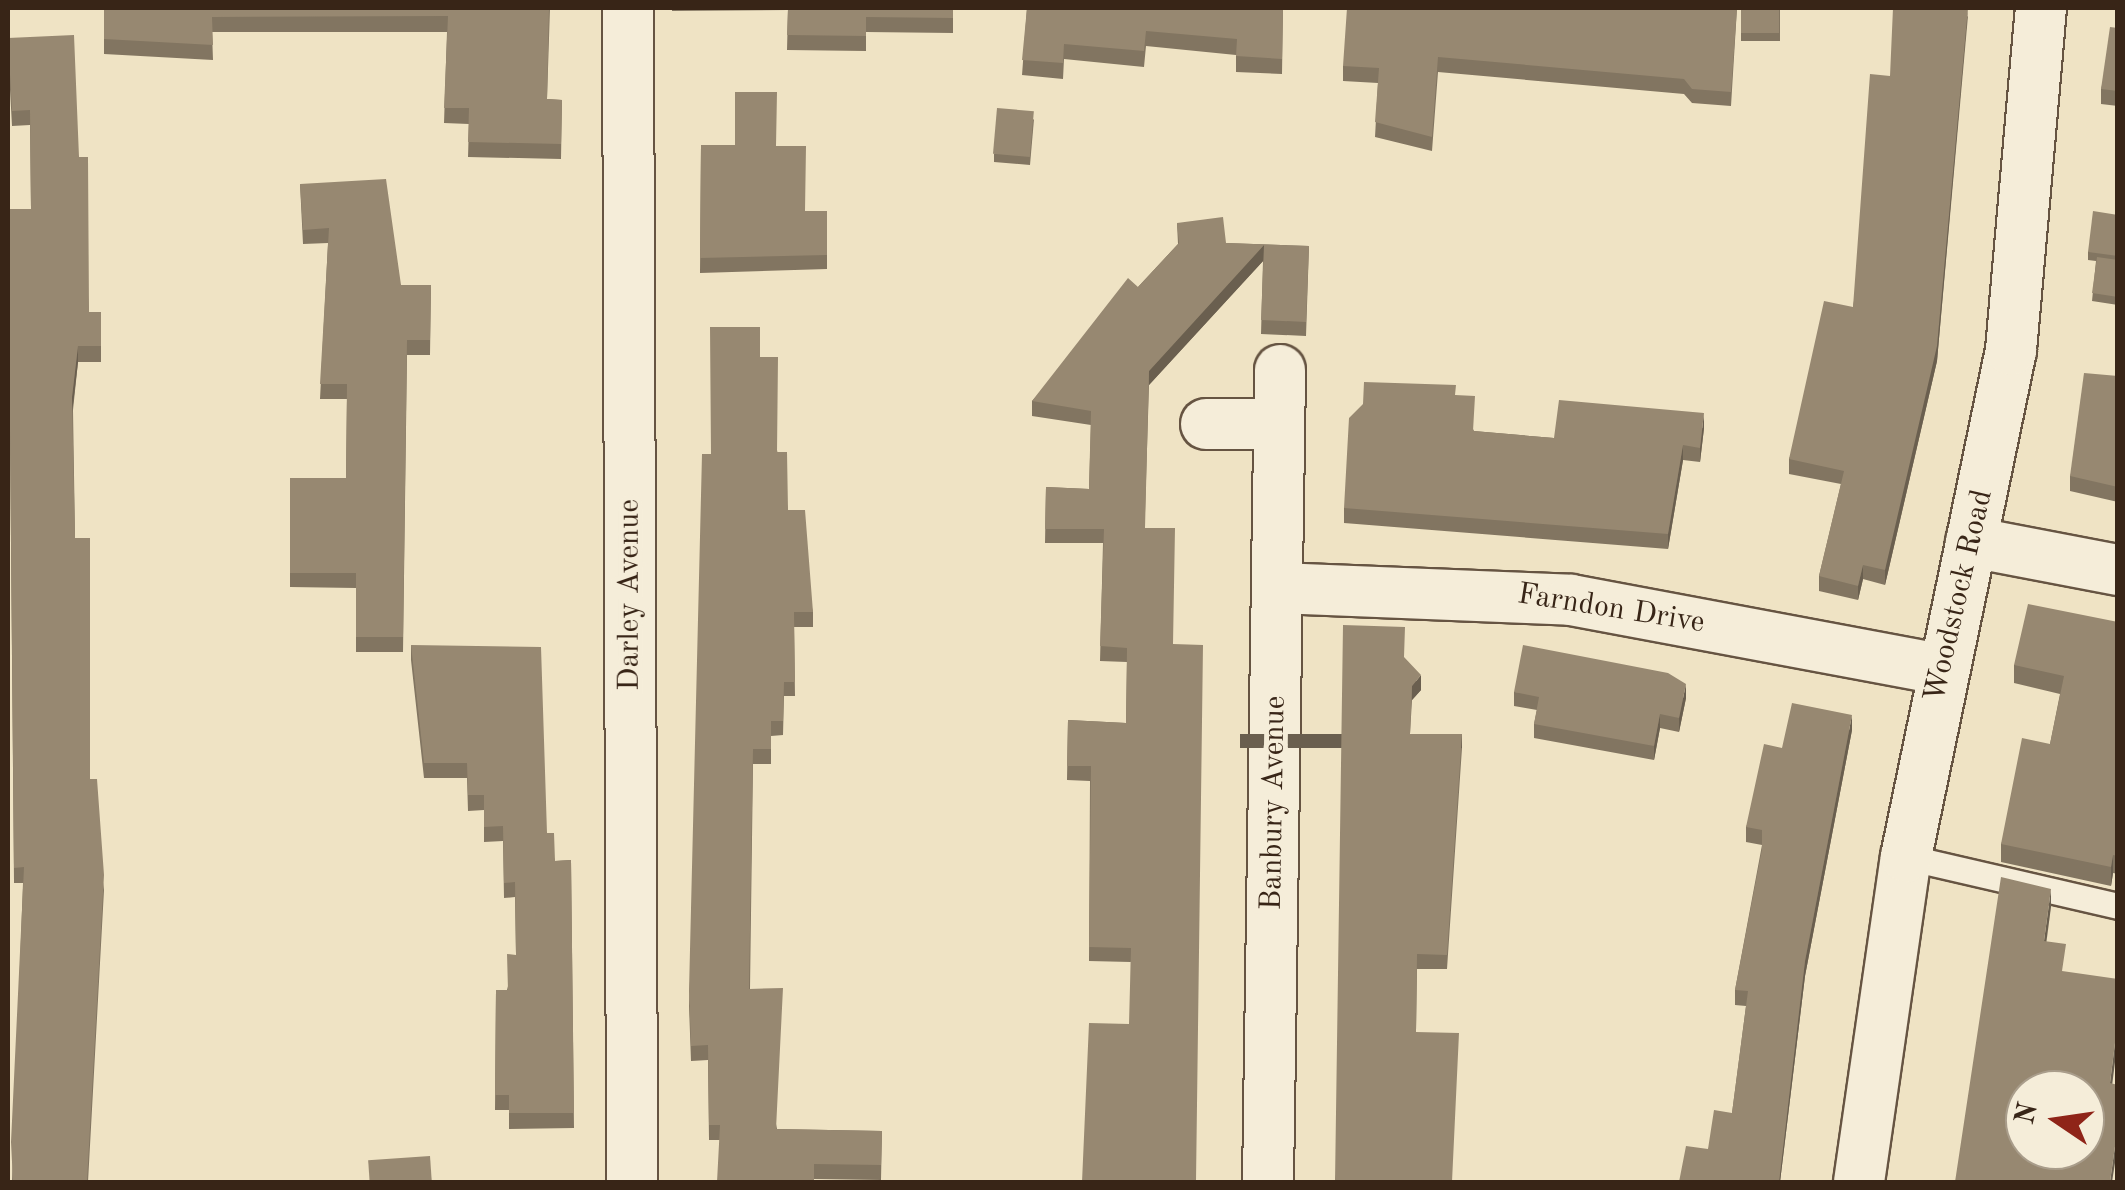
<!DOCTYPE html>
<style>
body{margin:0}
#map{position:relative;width:2125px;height:1190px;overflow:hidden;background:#efe3c4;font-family:"Old Standard TT",serif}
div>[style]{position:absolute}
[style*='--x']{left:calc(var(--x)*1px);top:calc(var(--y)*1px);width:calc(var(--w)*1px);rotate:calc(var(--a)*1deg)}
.roads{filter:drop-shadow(2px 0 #665442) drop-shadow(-2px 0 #665442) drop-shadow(0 2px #665442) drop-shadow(0 -2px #665442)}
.service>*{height:25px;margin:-12.5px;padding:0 12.5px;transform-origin:12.5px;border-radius:12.5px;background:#f5edd9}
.minor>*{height:50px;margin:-25px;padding:0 25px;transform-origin:25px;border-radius:25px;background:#f5edd9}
.wall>*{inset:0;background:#827561;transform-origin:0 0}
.shaded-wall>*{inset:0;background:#6a5f4f;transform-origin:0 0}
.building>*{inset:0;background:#978871;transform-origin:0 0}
span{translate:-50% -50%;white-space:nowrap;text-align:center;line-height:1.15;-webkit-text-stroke:10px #f5edd9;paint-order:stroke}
.street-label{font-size:30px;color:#382517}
.frame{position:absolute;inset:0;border:10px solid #382517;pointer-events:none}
.north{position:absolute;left:2005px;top:1070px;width:100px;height:100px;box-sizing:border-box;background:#f5edd9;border:2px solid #a99d8b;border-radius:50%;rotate:283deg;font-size:28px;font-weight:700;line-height:40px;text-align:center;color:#382517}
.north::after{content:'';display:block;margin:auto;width:35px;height:45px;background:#8f2418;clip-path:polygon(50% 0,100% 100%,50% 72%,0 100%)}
</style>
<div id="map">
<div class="roads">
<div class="service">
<div style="--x:1906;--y:857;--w:218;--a:13"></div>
</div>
<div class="minor">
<div style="--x:628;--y:8;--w:1174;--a:89.8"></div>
<div style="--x:1206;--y:424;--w:73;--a:0"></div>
<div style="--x:1971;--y:542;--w:150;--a:10.8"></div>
<div style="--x:1278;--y:588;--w:293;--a:2.3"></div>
<div style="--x:1571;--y:600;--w:376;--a:10.6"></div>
<div style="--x:1268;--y:1182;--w:812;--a:-89.15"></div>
<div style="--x:1859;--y:1182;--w:328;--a:-81.8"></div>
<div style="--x:1906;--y:857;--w:518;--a:-78.3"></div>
<div style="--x:2011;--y:350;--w:343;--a:-85"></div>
</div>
</div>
<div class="wall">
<div style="clip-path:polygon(104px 8px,550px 8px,547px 99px,562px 100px,561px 159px,468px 157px,469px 124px,444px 123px,447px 32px,212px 32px,213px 60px,104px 54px)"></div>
<div style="clip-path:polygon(672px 8px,953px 8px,953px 33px,866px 32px,866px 51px,787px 50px,788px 10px,672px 11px)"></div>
<div style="clip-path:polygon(1027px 8px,1283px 8px,1282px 74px,1236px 72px,1236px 55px,1146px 46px,1144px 67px,1064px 59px,1063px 79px,1022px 75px)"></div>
<div style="clip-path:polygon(1737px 8px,1731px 106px,1692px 103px,1684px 94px,1438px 72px,1432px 151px,1375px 137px,1378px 83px,1343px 81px,1343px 66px)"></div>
<div style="left:1741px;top:8px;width:39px;height:33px"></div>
<div style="clip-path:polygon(1968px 16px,1937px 361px,1885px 585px,1863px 579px,1858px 600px,1819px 591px,1819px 576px,1841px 484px,1789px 474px,1789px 459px,1853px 307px,1890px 76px)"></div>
<div style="clip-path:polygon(2118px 28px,2118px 106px,2101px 104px,2101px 89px)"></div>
<div style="clip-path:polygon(8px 53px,79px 157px,89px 312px,101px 312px,101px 362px,78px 362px,73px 410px,75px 538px,90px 779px,104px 890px,88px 1182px,12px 1182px,23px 883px,14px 883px,8px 209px,31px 209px,30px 125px,12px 126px)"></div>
<div style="clip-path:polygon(1034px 119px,1030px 165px,994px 162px,994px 154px)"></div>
<div style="clip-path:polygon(701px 145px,776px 146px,805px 211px,827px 211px,827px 269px,700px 273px)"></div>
<div style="clip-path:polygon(300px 184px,401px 285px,431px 285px,430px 355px,407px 355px,403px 652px,356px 652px,356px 588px,290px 587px,290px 478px,346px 478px,347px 399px,320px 399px,328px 243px,303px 244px)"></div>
<div style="clip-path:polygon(2118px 215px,2118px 305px,2092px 301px,2096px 261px,2088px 260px,2088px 252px)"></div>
<div style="clip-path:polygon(1177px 223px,1226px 243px,1309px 246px,1306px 336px,1261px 334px,1263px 261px,1149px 385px,1129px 1024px,1131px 962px,1089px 961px,1090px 781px,1067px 780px,1068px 720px,1126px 723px,1127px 662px,1100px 661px,1103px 543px,1045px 543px,1046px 487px,1089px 489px,1091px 425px,1032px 416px,1032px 401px,1178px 244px)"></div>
<div style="clip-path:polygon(760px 357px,788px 510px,813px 612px,813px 627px,794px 627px,795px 696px,784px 696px,783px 735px,771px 736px,771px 764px,753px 764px,750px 989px,777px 1129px,882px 1131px,881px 1180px,814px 1179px,719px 1140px,709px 1140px,708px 1060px,691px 1061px,689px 1006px,711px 454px)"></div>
<div style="clip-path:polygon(2118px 376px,2118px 502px,2070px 491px,2070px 476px)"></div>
<div style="clip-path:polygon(1456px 395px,1474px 431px,1554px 438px,1704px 428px,1700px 462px,1683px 460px,1668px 549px,1344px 523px,1344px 508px)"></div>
<div style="clip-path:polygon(2118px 622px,2118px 874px,2113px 873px,2111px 886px,2001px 862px,2001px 844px,2050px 744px,2060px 694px,2014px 683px,2014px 665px)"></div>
<div style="clip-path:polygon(411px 645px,547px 833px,555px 861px,571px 860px,574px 1128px,509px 1129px,509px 1110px,495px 1110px,496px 990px,507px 990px,516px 955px,515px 897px,504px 898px,503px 841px,484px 842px,484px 810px,468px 811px,467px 778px,424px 778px,411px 660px)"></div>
<div style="clip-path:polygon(1404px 658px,1421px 690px,1412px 700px,1410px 734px,1462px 748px,1447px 969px,1417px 969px,1416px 1032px,1335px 1182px)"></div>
<div style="clip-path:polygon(1514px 692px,1686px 698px,1679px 732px,1660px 728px,1654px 760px,1534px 738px,1534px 724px,1537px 710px,1514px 706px)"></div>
<div style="clip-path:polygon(1852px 730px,1805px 976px,1780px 1182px,1708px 1149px,1732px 1113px,1746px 1006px,1735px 1005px,1735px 990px,1762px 845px,1746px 842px,1746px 827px,1782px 748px)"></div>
</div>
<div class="shaded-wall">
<div style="clip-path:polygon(1968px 8px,1937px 361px,1885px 585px,1885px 570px)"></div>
<div style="clip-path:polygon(1264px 245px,1264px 260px,1149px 385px,1149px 371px)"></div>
<div style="clip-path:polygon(78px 346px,78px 362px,72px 413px,72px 397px)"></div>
<div style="clip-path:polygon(1704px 413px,1704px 428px,1700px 462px,1700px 448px)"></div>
<div style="clip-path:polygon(1683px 445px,1683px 460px,1668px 549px,1668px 534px)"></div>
<div style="clip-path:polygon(1863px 565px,1863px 579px,1858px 600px,1858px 586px)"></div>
<div style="clip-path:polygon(1421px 675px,1421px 690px,1412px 700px,1412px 686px)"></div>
<div style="clip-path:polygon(1686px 684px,1686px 698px,1679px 732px,1679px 718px)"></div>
<div style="clip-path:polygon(1660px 714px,1660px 728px,1654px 760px,1654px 746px)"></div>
<div style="clip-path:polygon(1852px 715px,1852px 730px,1805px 976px,1780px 1182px,1779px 1182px,1805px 961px)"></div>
<div style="left:1462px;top:734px;width:14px;height:222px;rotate:90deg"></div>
<div style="clip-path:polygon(2113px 855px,2113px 873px,2111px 886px,2111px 867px)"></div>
<div style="clip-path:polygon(2051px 889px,2051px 907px,2044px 960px,2044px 941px)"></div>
<div style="clip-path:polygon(2118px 1019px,2118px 1038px,2110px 1102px,2110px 1083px)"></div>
<div style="clip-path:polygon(2118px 1125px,2118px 1144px,2112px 1182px,2110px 1182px)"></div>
</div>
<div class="building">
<div style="clip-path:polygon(104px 8px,549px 8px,547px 99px,562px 100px,561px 144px,468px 142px,469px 108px,444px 108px,448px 16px,212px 17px,213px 45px,104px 39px)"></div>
<div style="clip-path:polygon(788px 8px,953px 8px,953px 18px,866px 17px,866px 36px,787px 35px)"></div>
<div style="clip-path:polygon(1027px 8px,1283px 8px,1282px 59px,1236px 56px,1237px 39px,1146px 31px,1144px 51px,1064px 44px,1063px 63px,1022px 60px)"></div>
<div style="clip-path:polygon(1347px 8px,1737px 8px,1731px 92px,1692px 89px,1684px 79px,1438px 57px,1432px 137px,1375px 122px,1379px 68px,1343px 66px)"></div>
<div style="left:1741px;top:8px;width:38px;height:25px"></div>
<div style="clip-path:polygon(1893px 8px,1968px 8px,1937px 346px,1885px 570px,1863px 565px,1858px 586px,1819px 576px,1844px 471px,1789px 459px,1824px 301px,1853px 307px,1870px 74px,1890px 76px)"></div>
<div style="clip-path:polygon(2110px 27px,2118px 28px,2118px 91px,2101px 89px)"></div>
<div style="clip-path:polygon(74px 35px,79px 157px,88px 157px,89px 312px,101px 312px,101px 346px,78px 346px,72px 397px,75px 538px,90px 538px,90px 779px,97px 779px,104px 875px,87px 1182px,13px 1182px,11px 1142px,24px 867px,14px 868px,8px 209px,31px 209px,30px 110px,12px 111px,8px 38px)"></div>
<div style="clip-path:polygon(735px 92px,777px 92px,776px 146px,806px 146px,805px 211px,827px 211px,827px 255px,700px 258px,701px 145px,735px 145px)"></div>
<div style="left:997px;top:108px;width:37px;height:46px;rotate:5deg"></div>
<div style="clip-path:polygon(386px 179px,401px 285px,431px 285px,430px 340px,407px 340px,403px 637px,356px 637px,356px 573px,290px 573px,290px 478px,346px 478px,347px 384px,320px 384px,329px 228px,303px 230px,300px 184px)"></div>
<div style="clip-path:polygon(2093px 211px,2118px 215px,2118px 256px,2088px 252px)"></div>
<div style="clip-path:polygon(1223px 217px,1226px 243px,1309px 246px,1306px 322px,1261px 320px,1264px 245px,1149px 371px,1145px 528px,1175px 528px,1173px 644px,1203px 645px,1196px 1182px,1082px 1182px,1089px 1023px,1129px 1024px,1131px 948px,1089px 947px,1091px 766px,1067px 766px,1068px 720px,1126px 723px,1127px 648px,1100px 646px,1104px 529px,1045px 529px,1046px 487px,1089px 489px,1091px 411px,1032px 401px,1128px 278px,1138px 287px,1179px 243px,1177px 223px)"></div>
<div style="clip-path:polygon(2097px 257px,2118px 260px,2118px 297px,2092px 293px)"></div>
<div style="clip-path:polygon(710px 327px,760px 327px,760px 357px,778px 357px,777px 452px,787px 452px,788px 510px,805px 510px,813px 612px,794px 612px,795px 682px,784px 682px,783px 721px,771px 721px,771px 749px,753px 749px,749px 989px,783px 988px,776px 1129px,882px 1131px,881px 1165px,814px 1164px,814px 1182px,717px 1182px,720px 1125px,709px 1125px,708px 1045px,691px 1046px,689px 991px,702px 454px,711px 454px)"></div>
<div style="clip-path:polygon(2084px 373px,2118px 376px,2118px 487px,2070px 476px)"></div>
<div style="clip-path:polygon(1364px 382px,1456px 385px,1455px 395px,1475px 396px,1473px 431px,1554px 438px,1559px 400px,1704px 413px,1700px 448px,1683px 445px,1668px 534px,1344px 508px,1349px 418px,1363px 404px)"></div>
<div style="clip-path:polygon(2028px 604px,2118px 622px,2118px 856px,2113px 855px,2111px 867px,2001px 844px,2022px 738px,2050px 744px,2064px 676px,2014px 665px)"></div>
<div style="clip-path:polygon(1343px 625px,1405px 627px,1404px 657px,1421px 675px,1412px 686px,1410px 734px,1462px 734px,1447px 955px,1417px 954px,1416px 1032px,1459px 1033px,1452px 1182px,1335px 1182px)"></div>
<div style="clip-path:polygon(411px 645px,541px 647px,547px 833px,554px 833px,555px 861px,571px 860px,574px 1113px,509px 1113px,509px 1095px,495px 1095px,496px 990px,508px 990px,507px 954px,516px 955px,515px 882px,504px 883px,503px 826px,484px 827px,484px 795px,468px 795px,467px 763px,424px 763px)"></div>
<div style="clip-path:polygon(1523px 645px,1668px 673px,1686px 684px,1679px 718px,1660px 714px,1654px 746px,1534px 724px,1539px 697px,1514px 692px)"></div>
<div style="clip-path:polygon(1792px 703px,1852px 715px,1805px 961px,1779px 1182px,1679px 1182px,1686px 1146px,1708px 1149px,1714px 1110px,1732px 1113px,1748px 991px,1735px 990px,1762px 849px,1762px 830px,1746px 827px,1764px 744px,1782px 748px)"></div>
<div style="clip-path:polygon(evenodd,2001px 877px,2051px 889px,2044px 941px,2066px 944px,2062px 971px,2118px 979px,2118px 1019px,2110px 1083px,2118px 1085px,2118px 1125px,2110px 1182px,1955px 1182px,2001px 877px,2025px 1090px,2085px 1090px,2085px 1150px,2025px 1150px,2025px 1090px)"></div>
<div style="left:430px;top:1156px;width:26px;height:62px;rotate:86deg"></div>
</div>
<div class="street-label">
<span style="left:630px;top:595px;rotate:-90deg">Darley Avenue</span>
<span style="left:1959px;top:596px;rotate:-77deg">Woodstock Road</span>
<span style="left:1611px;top:609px;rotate:9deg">Farndon Drive</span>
<span style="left:1274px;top:803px;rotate:-89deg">Banbury Avenue</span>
</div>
<div class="frame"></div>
<div class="north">N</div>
</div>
